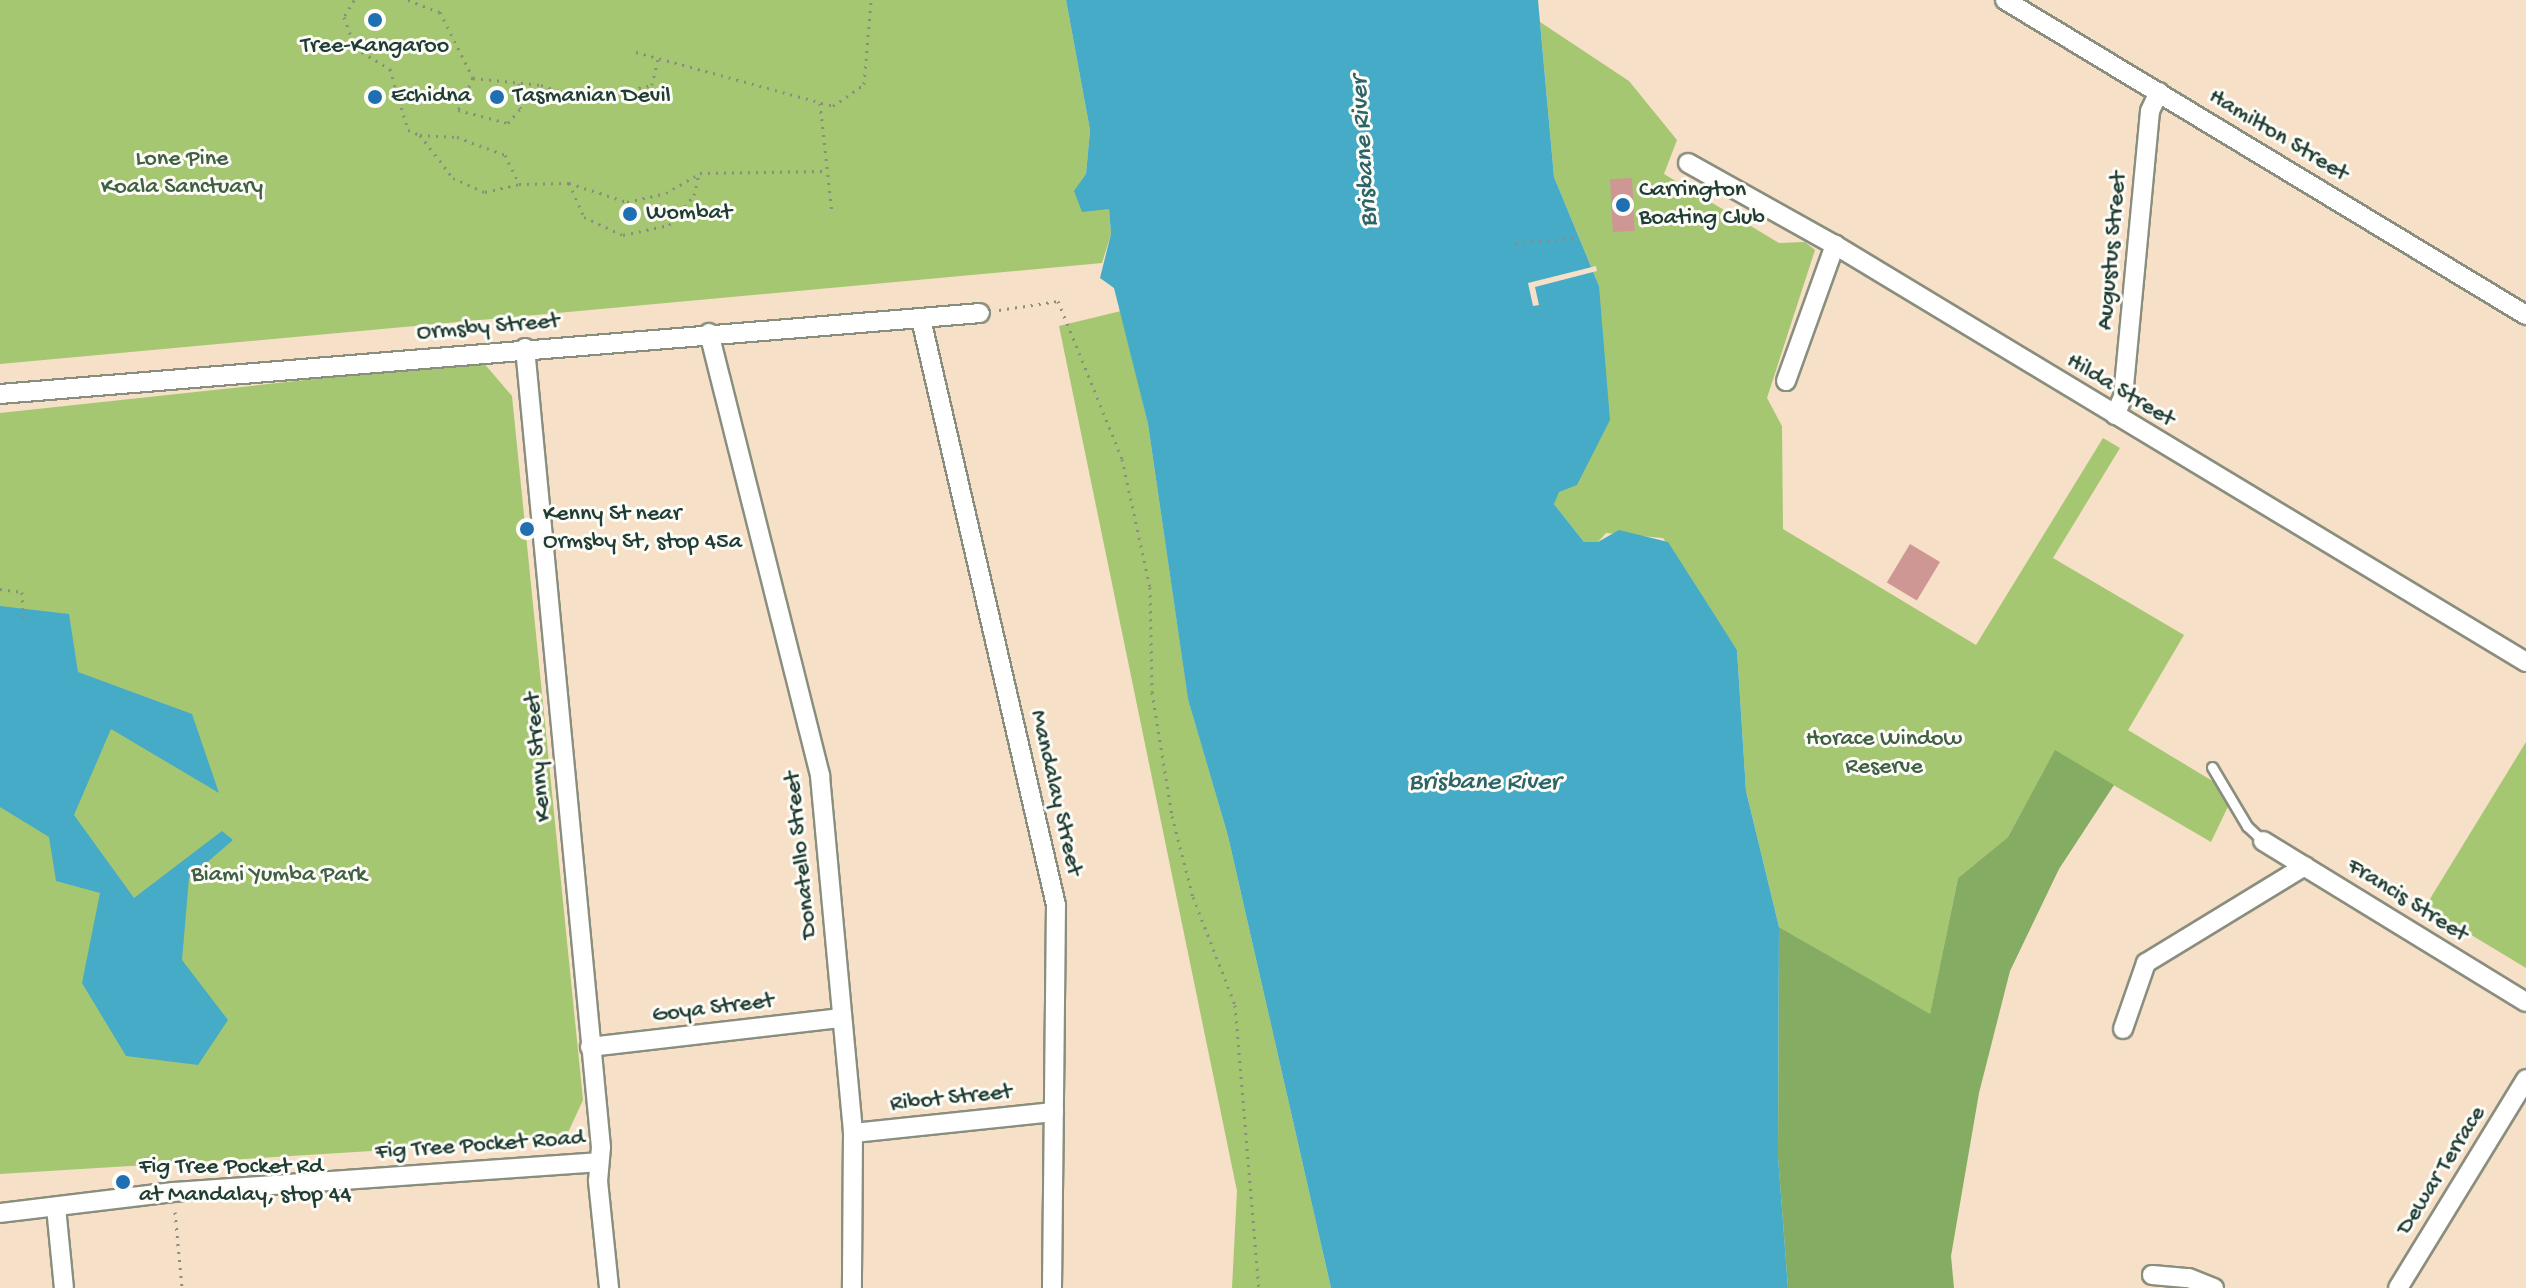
<!DOCTYPE html>
<style>
body{margin:0}
#map{position:relative;width:2526px;height:1288px;overflow:hidden;background:#f6e0c7;font-family:"Gochi Hand",sans-serif}
div>[style]{position:absolute}
[style*='--x']{left:calc(var(--x)*1px);top:calc(var(--y)*1px);width:calc(var(--w)*1px);rotate:calc(var(--a)*1deg)}
.green>*{inset:0;background:#a5c771}
.forest>*{inset:0;background:#84ac63}
.water>*{inset:0;background:#46abc6}
.pier>*{inset:0;background:#f6e0c7}
.building>*{inset:0;background:#ce9793;transform-origin:0 0}
.path>*{height:3px;margin-top:-1.5px;transform-origin:0;background:repeating-linear-gradient(90deg,#8a8e7e 0 2px,transparent 0 8px)}
.roads{filter:drop-shadow(2px 0 #8a8e7e) drop-shadow(-2px 0 #8a8e7e) drop-shadow(0 2px #8a8e7e) drop-shadow(0 -2px #8a8e7e)}
.service>*{height:9px;margin:-4.5px;padding:0 4.5px;transform-origin:4.5px;border-radius:4.5px;background:#fff}
.minor>*{height:18px;margin:-9px;padding:0 9px;transform-origin:9px;border-radius:9px;background:#fff}
.dots>*{width:22px;height:22px;translate:-50% -50%;box-sizing:border-box;border:4px solid #fdfcf7;border-radius:50%}
span{translate:-50% -50%;white-space:nowrap;text-align:center;line-height:1.15;-webkit-text-stroke:6px #fdfcf7;paint-order:stroke}
.poi-label{font-size:24px;color:#1f3d34}
.left{translate:0 -50%;text-align:left}
.street-label{font-size:24px;color:#1f3d34}
.park-label{font-size:24px;color:#406043}
.water-label{font-size:26px;color:#2d6467;font-style:italic}
</style>
<div id="map">
<div class="green">
<div style="clip-path:polygon(0 0,1066px 0,1090px 130px,1086px 174px,1109px 208px,1111px 234px,1102px 263px,0 364px)"></div>
<div style="clip-path:polygon(1540px 22px,1629px 81px,1677px 140px,1664px 174px,1779px 243px,1805px 242px,1815px 250px,1767px 398px,1782px 426px,1783px 529px,1976px 645px,2103px 438px,2120px 448px,2053px 558px,2184px 635px,2128px 730px,2234px 794px,2211px 842px,2055px 751px,2008px 837px,1958px 878px,1930px 1015px,1779px 927px,1746px 791px,1737px 650px,1663px 538px,1606px 533px,1598px 542px,1584px 542px,1554px 504px,1599px 286px,1554px 177px)"></div>
<div style="clip-path:polygon(1121px 311px,1148px 424px,1188px 698px,1228px 836px,1331px 1288px,1232px 1288px,1237px 1191px,1059px 326px)"></div>
<div style="clip-path:polygon(482px 361px,512px 396px,583px 1100px,565px 1139px,0 1174px,0 413px)"></div>
<div style="clip-path:polygon(2526px 742px,2526px 968px,2425px 907px)"></div>
</div>
<div class="forest">
<div style="clip-path:polygon(2055px 750px,2114px 785px,2059px 869px,2010px 971px,1979px 1093px,1951px 1256px,1954px 1288px,1788px 1288px,1778px 1157px,1779px 927px,1930px 1014px,1958px 878px,2008px 837px)"></div>
</div>
<div class="water">
<div style="clip-path:polygon(1066px 0,1538px 0,1554px 177px,1599px 286px,1610px 420px,1577px 485px,1559px 492px,1554px 504px,1584px 542px,1598px 542px,1619px 530px,1668px 542px,1737px 650px,1746px 791px,1779px 927px,1778px 1156px,1788px 1288px,1331px 1288px,1228px 836px,1188px 699px,1148px 424px,1114px 288px,1100px 278px,1111px 234px,1109px 209px,1082px 212px,1074px 191px,1086px 174px,1090px 130px)"></div>
<div style="clip-path:polygon(0 606px,69px 614px,78px 672px,192px 714px,219px 793px,111px 729px,74px 815px,134px 898px,222px 831px,233px 840px,189px 878px,182px 960px,228px 1020px,198px 1065px,126px 1056px,82px 983px,100px 893px,56px 881px,49px 837px,0 807px)"></div>
</div>
<div class="pier">
<div style="clip-path:polygon(1596px 266px,1597px 271px,1535px 287px,1539px 305px,1533px 306px,1528px 283px)"></div>
</div>
<div class="building">
<div style="left:1632px;top:178px;width:53px;height:22px;rotate:87deg"></div>
<div style="left:1910px;top:544px;width:35px;height:45px;rotate:31deg"></div>
</div>
<div class="path">
<div style="--x:354;--y:0;--w:20;--a:120"></div>
<div style="--x:344;--y:17;--w:33;--a:70"></div>
<div style="--x:355;--y:48;--w:41;--a:31"></div>
<div style="--x:390;--y:69;--w:64;--a:73.6"></div>
<div style="--x:408;--y:130;--w:13;--a:23"></div>
<div style="--x:420;--y:135;--w:54;--a:52.5"></div>
<div style="--x:453;--y:178;--w:35;--a:24"></div>
<div style="--x:485;--y:192;--w:35;--a:-13"></div>
<div style="--x:519;--y:184;--w:50;--a:-1.1"></div>
<div style="--x:569;--y:183;--w:61;--a:18.1"></div>
<div style="--x:627;--y:202;--w:40;--a:-13"></div>
<div style="--x:666;--y:193;--w:39;--a:-30"></div>
<div style="--x:700;--y:173;--w:127;--a:-0.9"></div>
<div style="--x:408;--y:0;--w:34;--a:21"></div>
<div style="--x:440;--y:12;--w:74;--a:63.4"></div>
<div style="--x:473;--y:78;--w:68;--a:5.9"></div>
<div style="--x:541;--y:85;--w:46;--a:19.2"></div>
<div style="--x:584;--y:100;--w:70;--a:-12.4"></div>
<div style="--x:652;--y:85;--w:28;--a:-77"></div>
<div style="--x:636;--y:52;--w:204;--a:15.3"></div>
<div style="--x:833;--y:106;--w:38;--a:-35"></div>
<div style="--x:864;--y:84;--w:84;--a:-85.2"></div>
<div style="--x:473;--y:78;--w:35;--a:115"></div>
<div style="--x:458;--y:110;--w:52;--a:14.6"></div>
<div style="--x:508;--y:123;--w:18;--a:-49"></div>
<div style="--x:520;--y:109;--w:26;--a:-92"></div>
<div style="--x:820;--y:103;--w:111;--a:83.8"></div>
<div style="--x:420;--y:135;--w:37;--a:3"></div>
<div style="--x:457;--y:137;--w:51;--a:20.6"></div>
<div style="--x:505;--y:155;--w:32;--a:64"></div>
<div style="--x:569;--y:183;--w:37;--a:66"></div>
<div style="--x:584;--y:217;--w:43;--a:24.8"></div>
<div style="--x:623;--y:235;--w:47;--a:-12.3"></div>
<div style="--x:669;--y:225;--w:39;--a:-50"></div>
<div style="--x:694;--y:195;--w:22;--a:-77"></div>
<div style="--x:1515;--y:243;--w:64;--a:-4.5"></div>
<div style="--x:999;--y:310;--w:60;--a:-8.7"></div>
<div style="--x:1058;--y:301;--w:170;--a:67.9"></div>
<div style="--x:1122;--y:459;--w:131;--a:77.7"></div>
<div style="--x:1150;--y:587;--w:105;--a:88.9"></div>
<div style="--x:1152;--y:692;--w:126;--a:80.8"></div>
<div style="--x:1172;--y:816;--w:84;--a:75.5"></div>
<div style="--x:1193;--y:897;--w:116;--a:68.7"></div>
<div style="--x:1235;--y:1005;--w:284;--a:85.2"></div>
<div style="--x:0;--y:589;--w:22;--a:8"></div>
<div style="--x:22;--y:592;--w:31;--a:88"></div>
<div style="--x:175;--y:1212;--w:76;--a:84.7"></div>
</div>
<div class="roads">
<div class="service">
<div style="--x:2212;--y:767;--w:69;--a:59.3"></div>
<div style="--x:2247;--y:826;--w:22;--a:43"></div>
</div>
<div class="minor">
<div style="--x:2005;--y:0;--w:609;--a:31.16"></div>
<div style="--x:1688;--y:163;--w:168;--a:29.2"></div>
<div style="--x:1835;--y:245;--w:807;--a:31.11"></div>
<div style="--x:921;--y:319;--w:601;--a:77.03"></div>
<div style="--x:1056;--y:905;--w:383;--a:90.6"></div>
<div style="--x:709;--y:333;--w:457;--a:75.9"></div>
<div style="--x:820;--y:776;--w:359;--a:84.7"></div>
<div style="--x:853;--y:1133;--w:155;--a:90.4"></div>
<div style="--x:525;--y:348;--w:803;--a:84.57"></div>
<div style="--x:601;--y:1147;--w:34;--a:95"></div>
<div style="--x:598;--y:1181;--w:108;--a:84.1"></div>
<div style="--x:1786;--y:381;--w:145;--a:-70.2"></div>
<div style="--x:0;--y:394;--w:983;--a:-4.72"></div>
<div style="--x:2115;--y:415;--w:20;--a:-66"></div>
<div style="--x:2123;--y:397;--w:287;--a:-84.6"></div>
<div style="--x:2150;--y:111;--w:21;--a:-65"></div>
<div style="--x:2263;--y:841;--w:308;--a:31.5"></div>
<div style="--x:2123;--y:1029;--w:70;--a:-70.8"></div>
<div style="--x:2146;--y:963;--w:186;--a:-31.4"></div>
<div style="--x:590;--y:1047;--w:253;--a:-6.6"></div>
<div style="--x:853;--y:1133;--w:202;--a:-6"></div>
<div style="--x:56;--y:1207;--w:81;--a:84.4"></div>
<div style="--x:0;--y:1213;--w:174;--a:-6.9"></div>
<div style="--x:173;--y:1192;--w:427;--a:-4"></div>
<div style="--x:2152;--y:1275;--w:37;--a:5"></div>
<div style="--x:2189;--y:1278;--w:27;--a:22"></div>
<div style="--x:2398;--y:1288;--w:245;--a:-58.5"></div>
</div>
</div>
<div class="dots">
<div style="left:375px;top:20px;background:#1f6fb2"></div>
<div style="left:375px;top:97px;background:#1f6fb2"></div>
<div style="left:497px;top:97px;background:#1f6fb2"></div>
<div style="left:1623px;top:205px;background:#1f6fb2"></div>
<div style="left:630px;top:214px;background:#1f6fb2"></div>
<div style="left:527px;top:529px;background:#1f6fb2"></div>
<div style="left:123px;top:1182px;background:#1f6fb2"></div>
</div>
<div class="poi-label">
<span style="left:375px;top:47px">Tree-Kangaroo</span>
<span class="left" style="left:391px;top:97px">Echidna</span>
<span class="left" style="left:513px;top:97px">Tasmanian Devil</span>
<span class="left" style="left:1639px;top:205px">Carrington<br>Boating Club</span>
<span class="left" style="left:646px;top:214px">Wombat</span>
<span class="left" style="left:543px;top:529px">Kenny St near<br>Ormsby St, stop 45a</span>
<span class="left" style="left:139px;top:1182px">Fig Tree Pocket Rd<br>at Mandalay, stop 44</span>
</div>
<div class="street-label">
<span style="left:2278px;top:136px;rotate:31deg">Hamilton Street</span>
<span style="left:2113px;top:251px;rotate:-85deg">Augustus Street</span>
<span style="left:488px;top:328px;rotate:-5deg">Ormsby Street</span>
<span style="left:2120px;top:391px;rotate:31deg">Hilda Street</span>
<span style="left:539px;top:757px;rotate:-95deg">Kenny Street</span>
<span style="left:1055px;top:793px;rotate:77deg">Mandalay Street</span>
<span style="left:802px;top:855px;rotate:-96deg">Donatello Street</span>
<span style="left:2407px;top:901px;rotate:32deg">Francis Street</span>
<span style="left:713px;top:1009px;rotate:-7deg">Goya Street</span>
<span style="left:951px;top:1099px;rotate:-6deg">Ribot Street</span>
<span style="left:480px;top:1146px;rotate:-4deg">Fig Tree Pocket Road</span>
<span style="left:2442px;top:1171px;rotate:-58deg">Dewar Terrace</span>
</div>
<div class="park-label">
<span style="left:182px;top:174px">Lone Pine<br>Koala Sanctuary</span>
<span style="left:1884px;top:754px">Horace Window<br>Reserve</span>
<span style="left:279px;top:876px">Biami Yumba Park</span>
</div>
<div class="water-label">
<span style="left:1366px;top:152px;rotate:-94deg">Brisbane River</span>
<span style="left:1484px;top:784px">Brisbane River</span>
</div>
</div>
